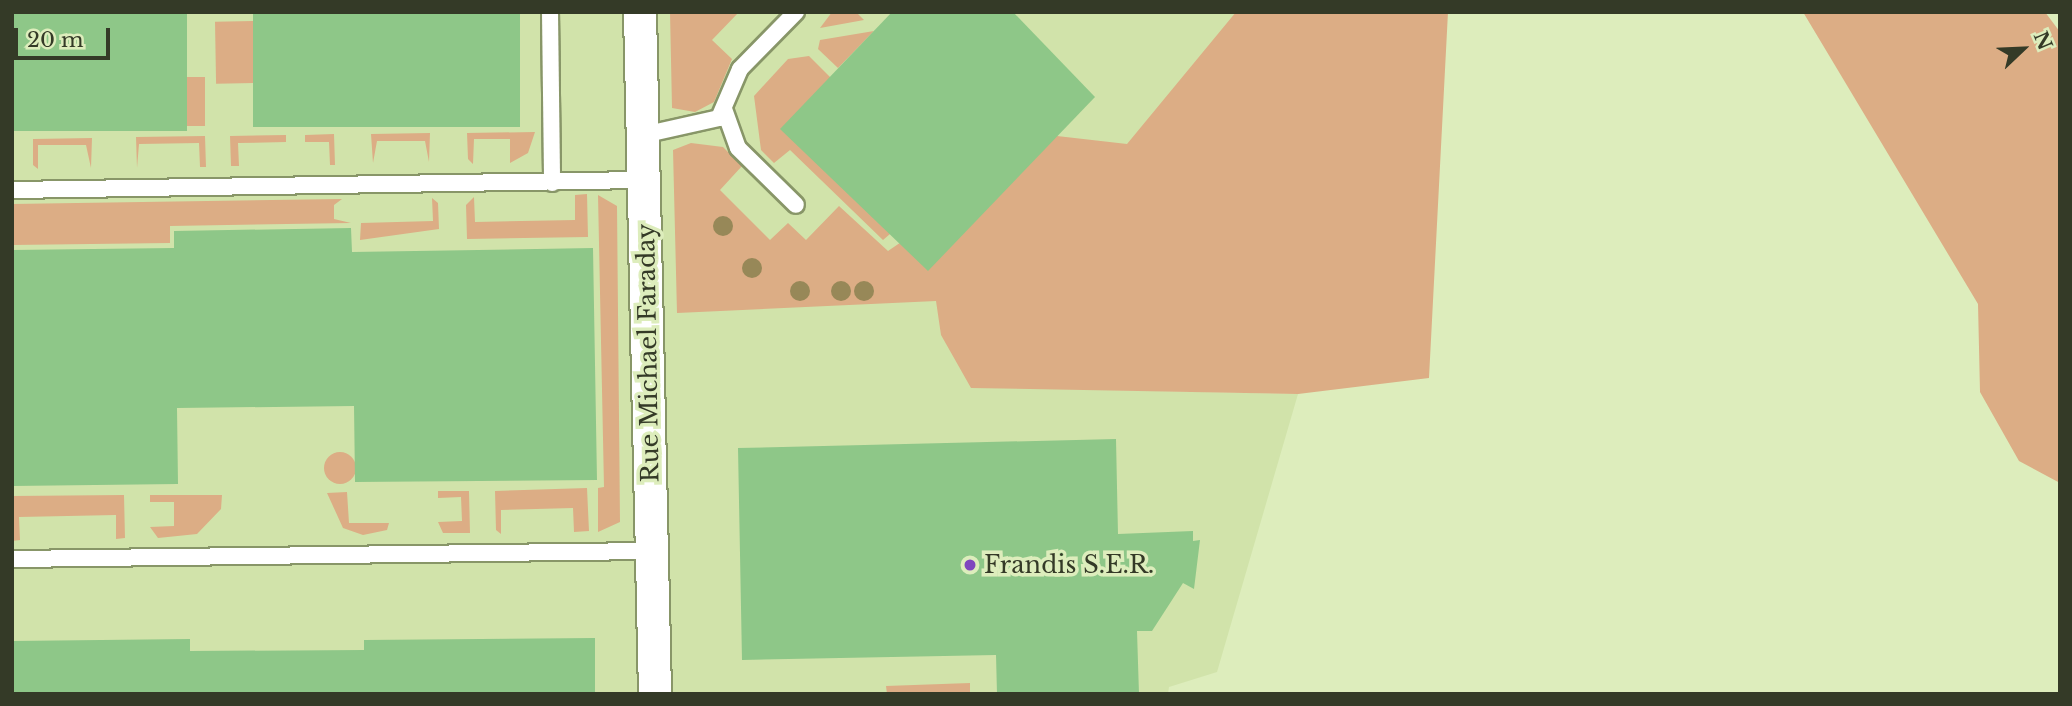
<!DOCTYPE html>
<style>
body{margin:0}
#map{position:relative;width:2072px;height:706px;overflow:hidden;background:#ddedbc;font-family:"Libre Baskerville",serif}
div>[style]{position:absolute}
[style*='--x']{left:calc(var(--x)*1px);top:calc(var(--y)*1px);width:calc(var(--w)*1px);rotate:calc(var(--a)*1deg)}
.built>*{inset:0;background:#d1e3aa}
.green>*{inset:0;background:#dcad85;transform-origin:0 0}
.round{border-radius:50%}
.building>*{inset:0;background:#8ec788;transform-origin:0 0}
.roads{filter:drop-shadow(2px 0 #889668) drop-shadow(-2px 0 #889668) drop-shadow(0 2px #889668) drop-shadow(0 -2px #889668)}
.lane>*{height:16px;margin:-8px;padding:0 8px;transform-origin:8px;border-radius:8px;background:#fff}
.street>*{height:32px;margin:-16px;padding:0 16px;transform-origin:16px;border-radius:16px;background:#fff}
.trees>*{width:20px;height:20px;margin:-10px;border-radius:50%;background:#978858}
.dots>*{width:19px;height:19px;translate:-50% -50%;box-sizing:border-box;border:4px solid #ddedbc;border-radius:50%}
span{translate:-50% -50%;white-space:nowrap;text-align:center;line-height:1.15;-webkit-text-stroke:7px #ddedbc;paint-order:stroke}
.street-label{font-size:24px;color:#343a27}
.poi-label{font-size:24px;color:#343a27}
.left{translate:0 -50%;text-align:left}
.frame{position:absolute;inset:0;border:14px solid #343a27;pointer-events:none}
.north{position:absolute;left:1988px;top:14px;width:70px;height:70px;-webkit-text-stroke:5px #ddedbc;paint-order:stroke;rotate:67deg;font-size:19px;font-weight:700;line-height:28px;text-align:center;color:#343a27}
.north::after{content:'';display:block;margin:auto;width:24px;height:32px;background:#343a27;clip-path:polygon(50% 0,100% 100%,50% 72%,0 100%)}
.scale{position:absolute;left:14px;top:28px;width:96px;height:32px;box-sizing:border-box;border:4px solid #343a27;border-top:0;padding-left:9px;font-size:21px;line-height:24px;white-space:nowrap;color:#343a27;-webkit-text-stroke:5px #ddedbc;paint-order:stroke}
</style>
<div id="map">
<div class="built">
<div style="clip-path:polygon(12px 12px,1236px 12px,971px 387px,1298px 394px,1217px 672px,1169px 687px,1168px 694px,12px 694px)"></div>
</div>
<div class="green">
<div style="clip-path:polygon(670px 12px,739px 12px,712px 40px,732px 59px,714px 102px,695px 112px,672px 108px)"></div>
<div style="clip-path:polygon(832px 12px,856px 12px,864px 20px,820px 28px)"></div>
<div style="clip-path:polygon(1236px 12px,1448px 12px,1429px 378px,1298px 394px,971px 388px,941px 335px,936px 301px,677px 313px,673px 150px,691px 143px,723px 147px,742px 166px,720px 190px,770px 240px,788px 223px,806px 240px,839px 206px,888px 251px,1057px 136px,1127px 144px)"></div>
<div style="clip-path:polygon(1803px 12px,2045px 12px,2060px 32px,2060px 483px,2019px 461px,1980px 392px,1978px 304px)"></div>
<div style="left:253px;top:21px;width:62px;height:38px;rotate:89deg"></div>
<div style="clip-path:polygon(874px 31px,838px 68px,818px 49px,820px 40px)"></div>
<div style="clip-path:polygon(809px 56px,830px 77px,890px 234px,883px 240px,790px 150px,774px 163px,761px 150px,754px 96px,788px 59px)"></div>
<div style="left:187px;top:77px;width:18px;height:49px"></div>
<div style="clip-path:polygon(535px 132px,528px 153px,510px 163px,510px 139px,474px 139px,473px 164px,468px 159px,467px 133px)"></div>
<div style="clip-path:polygon(430px 133px,429px 162px,425px 141px,377px 141px,373px 163px,371px 134px)"></div>
<div style="clip-path:polygon(334px 134px,335px 165px,330px 165px,329px 142px,305px 142px,305px 135px)"></div>
<div style="clip-path:polygon(286px 135px,286px 142px,238px 143px,239px 166px,231px 166px,230px 136px)"></div>
<div style="clip-path:polygon(205px 136px,206px 167px,200px 167px,199px 143px,139px 144px,137px 168px,136px 137px)"></div>
<div style="clip-path:polygon(92px 138px,91px 168px,86px 145px,38px 145px,38px 169px,33px 165px,33px 139px)"></div>
<div style="clip-path:polygon(587px 194px,588px 237px,467px 239px,466px 205px,474px 197px,475px 222px,575px 220px,575px 195px)"></div>
<div style="clip-path:polygon(598px 195px,617px 206px,620px 522px,598px 532px,598px 488px,604px 487px)"></div>
<div style="clip-path:polygon(432px 198px,438px 203px,439px 229px,360px 240px,361px 223px,433px 221px)"></div>
<div style="clip-path:polygon(342px 199px,334px 205px,334px 219px,351px 223px,170px 226px,170px 243px,12px 245px,12px 204px)"></div>
<div class="round" style="left:324px;top:452px;width:32px;height:32px"></div>
<div style="clip-path:polygon(587px 488px,589px 531px,574px 532px,573px 508px,501px 510px,501px 534px,496px 530px,495px 491px)"></div>
<div style="clip-path:polygon(438px 491px,469px 491px,470px 533px,443px 533px,438px 522px,462px 521px,461px 497px,438px 498px)"></div>
<div style="clip-path:polygon(347px 492px,349px 523px,389px 523px,387px 530px,363px 535px,343px 528px,327px 493px)"></div>
<div style="clip-path:polygon(124px 495px,125px 538px,116px 539px,116px 515px,19px 517px,20px 540px,12px 541px,12px 496px)"></div>
<div style="clip-path:polygon(150px 495px,222px 495px,221px 509px,197px 534px,158px 538px,150px 527px,174px 526px,174px 502px,150px 502px)"></div>
<div style="clip-path:polygon(970px 683px,970px 694px,887px 694px,886px 686px)"></div>
</div>
<div class="building">
<div style="left:12px;top:12px;width:175px;height:119px"></div>
<div style="left:253px;top:12px;width:267px;height:115px"></div>
<div style="clip-path:polygon(892px 12px,1013px 12px,1095px 97px,928px 271px,780px 129px)"></div>
<div style="clip-path:polygon(351px 228px,352px 252px,593px 248px,597px 480px,355px 482px,354px 406px,177px 408px,178px 484px,12px 486px,12px 250px,174px 248px,174px 231px)"></div>
<div style="clip-path:polygon(1116px 439px,1118px 534px,1193px 531px,1193px 541px,1200px 540px,1194px 589px,1183px 583px,1152px 631px,1137px 631px,1139px 694px,997px 694px,996px 655px,742px 660px,738px 448px)"></div>
<div style="clip-path:polygon(595px 638px,595px 694px,12px 694px,12px 641px,190px 639px,190px 651px,364px 650px,364px 640px)"></div>
</div>
<div class="roads">
<div class="lane">
<div style="--x:550;--y:12;--w:171;--a:89.3"></div>
<div style="--x:724;--y:109;--w:41;--a:70.3"></div>
<div style="--x:738;--y:148;--w:81;--a:44.5"></div>
<div style="--x:643;--y:135;--w:78;--a:-12.6"></div>
<div style="--x:719;--y:118;--w:53;--a:-66.8"></div>
<div style="--x:740;--y:69;--w:80;--a:-45.5"></div>
<div style="--x:12;--y:190;--w:632;--a:-0.91"></div>
<div style="--x:12;--y:559;--w:641;--a:-0.72"></div>
</div>
<div class="street">
<div style="--x:640;--y:12;--w:682;--a:88.74"></div>
</div>
</div>
<div class="trees">
<div style="left:723px;top:226px"></div>
<div style="left:752px;top:268px"></div>
<div style="left:800px;top:291px"></div>
<div style="left:841px;top:291px"></div>
<div style="left:864px;top:291px"></div>
</div>
<div class="dots">
<div style="left:970px;top:565px;background:#7f47be"></div>
</div>
<div class="street-label">
<span style="left:648px;top:353px;rotate:-91deg">Rue Michael Faraday</span>
</div>
<div class="poi-label">
<span class="left" style="left:984px;top:565px">Frandis S.E.R.</span>
</div>
<div class="frame"></div>
<div class="north">N</div>
<div class="scale">20 m</div>
</div>
